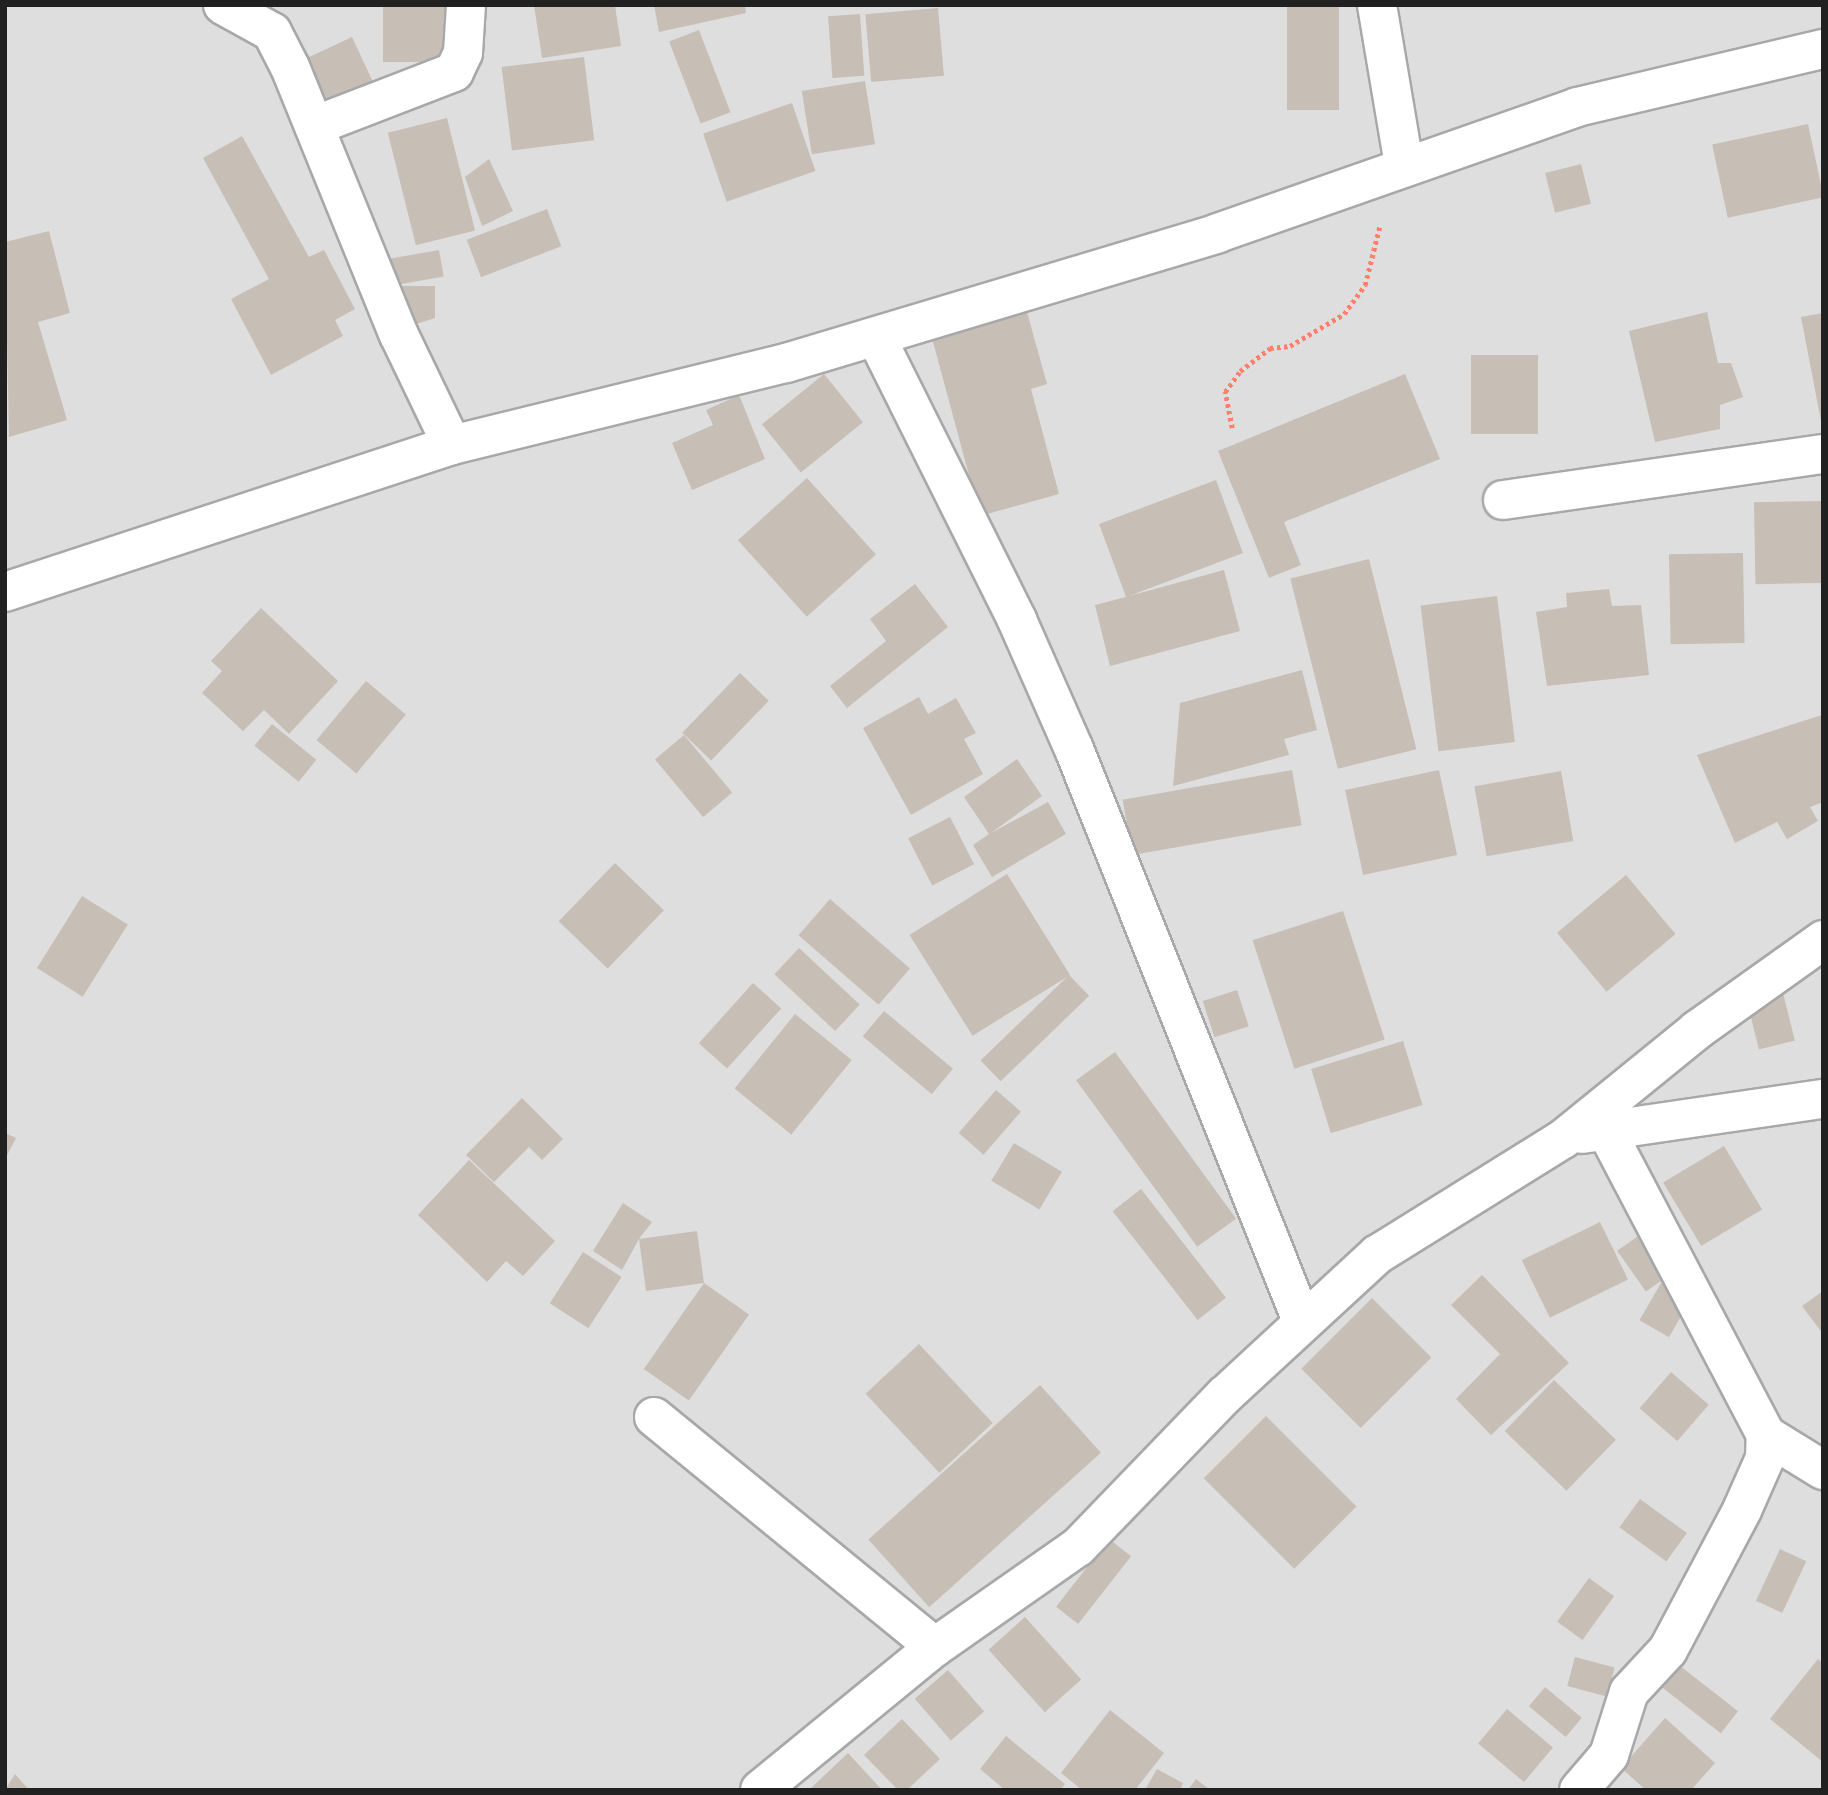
<!DOCTYPE html>
<style>
body{margin:0}
#map{position:relative;width:1828px;height:1795px;overflow:hidden;background:#f2efe7;font-family:"Roboto Condensed",sans-serif}
div>[style]{position:absolute}
[style*='--x']{left:calc(var(--x)*1px);top:calc(var(--y)*1px);width:calc(var(--w)*1px);rotate:calc(var(--a)*1deg)}
.residential>*{inset:0;background:#dfdede;transform-origin:0 0}
.building>*{inset:0;background:#c7beb6;transform-origin:0 0}
.path>*{height:4.5px;margin-top:-2.25px;transform-origin:0;background:repeating-linear-gradient(90deg,#ff7f6b 0 3.5px,transparent 0 7px)}
.roads{filter:drop-shadow(2px 0 #a8a8a8) drop-shadow(-2px 0 #a8a8a8) drop-shadow(0 2px #a8a8a8) drop-shadow(0 -2px #a8a8a8)}
.minor>*{height:38px;margin:-19px;padding:0 19px;transform-origin:19px;border-radius:19px;background:#fff}
span{translate:-50% -50%;white-space:nowrap;text-align:center;line-height:1.15;-webkit-text-stroke:5px #fff;paint-order:stroke}
.frame{position:absolute;inset:0;border:7px solid #212121;pointer-events:none}
</style>
<div id="map">
<div class="residential">
<div style="left:5px;top:5px;width:1818px;height:1785px"></div>
</div>
<div class="building">
<div style="left:383px;top:5px;width:66px;height:57px"></div>
<div style="clip-path:polygon(534px 5px,615px 5px,621px 46px,542px 58px)"></div>
<div style="clip-path:polygon(654px 5px,745px 5px,746px 13px,659px 32px)"></div>
<div style="left:1287px;top:5px;width:52px;height:105px"></div>
<div style="left:938px;top:8px;width:68px;height:73px;rotate:85deg"></div>
<div style="left:860px;top:14px;width:62px;height:32px;rotate:86deg"></div>
<div style="left:699px;top:30px;width:88px;height:32px;rotate:69deg"></div>
<div style="left:352px;top:37px;width:57px;height:69px;rotate:65deg"></div>
<div style="left:584px;top:57px;width:84px;height:83px;rotate:83deg"></div>
<div style="left:865px;top:81px;width:64px;height:64px;rotate:81deg"></div>
<div style="left:792px;top:103px;width:72px;height:94px;rotate:71deg"></div>
<div style="left:447px;top:118px;width:116px;height:61px;rotate:76deg"></div>
<div style="left:1808px;top:124px;width:75px;height:98px;rotate:78deg"></div>
<div style="clip-path:polygon(242px 136px,309px 257px,324px 250px,355px 309px,335px 320px,343px 336px,271px 375px,231px 299px,269px 279px,203px 158px)"></div>
<div style="clip-path:polygon(489px 159px,513px 211px,482px 226px,465px 177px)"></div>
<div style="left:1581px;top:164px;width:41px;height:37px;rotate:76deg"></div>
<div style="left:547px;top:209px;width:40px;height:86px;rotate:69deg"></div>
<div style="clip-path:polygon(49px 231px,70px 313px,38px 322px,67px 420px,9px 437px,5px 242px)"></div>
<div style="left:439px;top:250px;width:27px;height:50px;rotate:80deg"></div>
<div style="clip-path:polygon(401px 286px,435px 286px,435px 318px,413px 325px)"></div>
<div style="clip-path:polygon(1027px 312px,1047px 384px,1031px 389px,1059px 494px,980px 516px,932px 338px)"></div>
<div style="clip-path:polygon(1707px 312px,1718px 363px,1731px 363px,1743px 397px,1720px 405px,1720px 429px,1655px 442px,1629px 331px)"></div>
<div style="clip-path:polygon(1823px 313px,1823px 421px,1821px 421px,1801px 317px)"></div>
<div style="left:1471px;top:355px;width:67px;height:79px"></div>
<div style="left:824px;top:374px;width:62px;height:80px;rotate:51deg"></div>
<div style="clip-path:polygon(1405px 374px,1440px 459px,1284px 522px,1301px 565px,1269px 578px,1218px 451px)"></div>
<div style="clip-path:polygon(739px 395px,765px 459px,692px 490px,672px 443px,713px 425px,706px 410px)"></div>
<div style="left:807px;top:478px;width:103px;height:93px;rotate:48deg"></div>
<div style="clip-path:polygon(1216px 480px,1243px 553px,1129px 596px,1224px 570px,1240px 631px,1110px 666px,1095px 605px,1126px 597px,1099px 524px)"></div>
<div style="left:1821px;top:501px;width:82px;height:67px;rotate:89deg"></div>
<div style="left:1743px;top:553px;width:90px;height:74px;rotate:89deg"></div>
<div style="left:1369px;top:559px;width:196px;height:81px;rotate:76deg"></div>
<div style="clip-path:polygon(915px 584px,948px 627px,847px 708px,830px 686px,886px 641px,870px 619px)"></div>
<div style="clip-path:polygon(1609px 589px,1612px 606px,1641px 605px,1649px 675px,1547px 686px,1536px 612px,1567px 607px,1566px 593px)"></div>
<div style="left:1497px;top:596px;width:147px;height:77px;rotate:83deg"></div>
<div style="clip-path:polygon(261px 608px,338px 681px,289px 734px,264px 710px,243px 731px,202px 693px,222px 671px,211px 661px)"></div>
<div style="clip-path:polygon(1302px 670px,1317px 730px,1284px 739px,1289px 755px,1173px 786px,1180px 703px)"></div>
<div style="left:740px;top:673px;width:40px;height:83px;rotate:44deg"></div>
<div style="left:366px;top:681px;width:52px;height:77px;rotate:40deg"></div>
<div style="clip-path:polygon(919px 697px,928px 714px,956px 698px,976px 733px,964px 739px,983px 774px,911px 815px,863px 728px)"></div>
<div style="clip-path:polygon(1822px 715px,1823px 802px,1810px 807px,1818px 821px,1787px 839px,1777px 822px,1735px 843px,1697px 755px)"></div>
<div style="left:272px;top:724px;width:57px;height:28px;rotate:39deg"></div>
<div style="left:684px;top:735px;width:75px;height:38px;rotate:50deg"></div>
<div style="clip-path:polygon(1017px 759px,1042px 796px,991px 833px,1048px 802px,1066px 834px,992px 877px,973px 845px,989px 834px,964px 797px)"></div>
<div style="left:1292px;top:770px;width:56px;height:172px;rotate:80deg"></div>
<div style="left:1439px;top:770px;width:87px;height:96px;rotate:78deg"></div>
<div style="left:1561px;top:771px;width:71px;height:88px;rotate:80deg"></div>
<div style="left:950px;top:817px;width:53px;height:47px;rotate:63deg"></div>
<div style="left:615px;top:863px;width:68px;height:81px;rotate:44deg"></div>
<div style="left:1007px;top:874px;width:119px;height:115px;rotate:58deg"></div>
<div style="left:1626px;top:875px;width:77px;height:90px;rotate:50deg"></div>
<div style="left:82px;top:896px;width:54px;height:85px;rotate:32deg"></div>
<div style="left:830px;top:899px;width:106px;height:48px;rotate:41deg"></div>
<div style="left:1343px;top:911px;width:135px;height:95px;rotate:72deg"></div>
<div style="left:799px;top:948px;width:83px;height:36px;rotate:43deg"></div>
<div style="left:1069px;top:975px;width:29px;height:123px;rotate:46deg"></div>
<div style="left:753px;top:983px;width:38px;height:81px;rotate:42deg"></div>
<div style="left:1237px;top:990px;width:38px;height:36px;rotate:72deg"></div>
<div style="left:1783px;top:993px;width:49px;height:37px;rotate:76deg"></div>
<div style="left:884px;top:1011px;width:90px;height:33px;rotate:40deg"></div>
<div style="left:795px;top:1014px;width:73px;height:96px;rotate:39deg"></div>
<div style="left:1403px;top:1041px;width:67px;height:96px;rotate:73deg"></div>
<div style="left:1115px;top:1052px;width:206px;height:48px;rotate:54deg"></div>
<div style="left:996px;top:1090px;width:33px;height:57px;rotate:41deg"></div>
<div style="clip-path:polygon(522px 1098px,563px 1139px,542px 1160px,529px 1147px,494px 1182px,466px 1155px)"></div>
<div style="clip-path:polygon(5px 1133px,16px 1138px,5px 1159px)"></div>
<div style="left:1014px;top:1143px;width:56px;height:44px;rotate:31deg"></div>
<div style="left:1724px;top:1146px;width:74px;height:71px;rotate:59deg"></div>
<div style="clip-path:polygon(469px 1160px,555px 1241px,523px 1276px,506px 1261px,487px 1282px,418px 1215px)"></div>
<div style="left:1141px;top:1189px;width:138px;height:36px;rotate:52deg"></div>
<div style="clip-path:polygon(623px 1203px,652px 1222px,639px 1239px,697px 1231px,704px 1283px,646px 1291px,639px 1239px,622px 1270px,593px 1251px)"></div>
<div style="left:1600px;top:1222px;width:64px;height:87px;rotate:64deg"></div>
<div style="left:1641px;top:1234px;width:50px;height:29px;rotate:55deg"></div>
<div style="left:583px;top:1252px;width:46px;height:61px;rotate:33deg"></div>
<div style="clip-path:polygon(1482px 1275px,1569px 1363px,1491px 1435px,1456px 1399px,1500px 1354px,1451px 1305px)"></div>
<div style="left:704px;top:1283px;width:55px;height:105px;rotate:35deg"></div>
<div style="left:1661px;top:1283px;width:34px;height:43px;rotate:30deg"></div>
<div style="clip-path:polygon(1823px 1291px,1823px 1334px,1802px 1306px)"></div>
<div style="left:1372px;top:1298px;width:84px;height:100px;rotate:45deg"></div>
<div style="left:919px;top:1344px;width:108px;height:73px;rotate:47deg"></div>
<div style="left:1671px;top:1372px;width:50px;height:48px;rotate:41deg"></div>
<div style="left:1554px;top:1380px;width:86px;height:71px;rotate:44deg"></div>
<div style="left:1040px;top:1385px;width:91px;height:231px;rotate:48deg"></div>
<div style="left:1266px;top:1416px;width:128px;height:88px;rotate:45deg"></div>
<div style="left:1640px;top:1499px;width:58px;height:35px;rotate:36deg"></div>
<div style="left:1109px;top:1539px;width:28px;height:86px;rotate:38deg"></div>
<div style="left:1780px;top:1549px;width:29px;height:57px;rotate:25deg"></div>
<div style="left:1589px;top:1578px;width:31px;height:54px;rotate:36deg"></div>
<div style="left:1025px;top:1617px;width:84px;height:49px;rotate:48deg"></div>
<div style="left:1575px;top:1657px;width:41px;height:30px;rotate:15deg"></div>
<div style="clip-path:polygon(1818px 1659px,1823px 1663px,1823px 1762px,1770px 1719px)"></div>
<div style="left:1675px;top:1662px;width:80px;height:28px;rotate:38deg"></div>
<div style="left:948px;top:1670px;width:55px;height:44px;rotate:49deg"></div>
<div style="left:1545px;top:1687px;width:48px;height:25px;rotate:40deg"></div>
<div style="left:1507px;top:1709px;width:60px;height:45px;rotate:40deg"></div>
<div style="clip-path:polygon(1110px 1710px,1164px 1753px,1135px 1790px,1082px 1790px,1061px 1773px)"></div>
<div style="clip-path:polygon(1665px 1718px,1715px 1763px,1691px 1790px,1646px 1790px,1621px 1768px)"></div>
<div style="clip-path:polygon(902px 1719px,940px 1759px,907px 1790px,898px 1790px,864px 1755px)"></div>
<div style="clip-path:polygon(1006px 1736px,1065px 1784px,1060px 1790px,1005px 1790px,980px 1769px)"></div>
<div style="clip-path:polygon(848px 1753px,882px 1790px,809px 1790px)"></div>
<div style="clip-path:polygon(1157px 1769px,1183px 1783px,1180px 1790px,1145px 1790px)"></div>
<div style="clip-path:polygon(15px 1774px,29px 1790px,5px 1790px)"></div>
<div style="clip-path:polygon(1196px 1779px,1210px 1790px,1188px 1790px)"></div>
</div>
<div class="path">
<div style="--x:1232;--y:428;--w:37;--a:-101"></div>
<div style="--x:1225;--y:392;--w:26;--a:-54"></div>
<div style="--x:1240;--y:371;--w:38;--a:-37"></div>
<div style="--x:1270;--y:348;--w:20;--a:-6"></div>
<div style="--x:1290;--y:346;--w:63;--a:-30.7"></div>
<div style="--x:1344;--y:314;--w:36;--a:-54"></div>
<div style="--x:1365;--y:285;--w:62;--a:-76"></div>
</div>
<div class="roads">
<div class="minor">
<div style="--x:223;--y:5;--w:56;--a:28.9"></div>
<div style="--x:272;--y:32;--w:39;--a:63"></div>
<div style="--x:290;--y:67;--w:289;--a:67.9"></div>
<div style="--x:399;--y:335;--w:122;--a:64.3"></div>
<div style="--x:1377;--y:5;--w:161;--a:80.4"></div>
<div style="--x:314;--y:126;--w:150;--a:-21.1"></div>
<div style="--x:454;--y:72;--w:21;--a:-65"></div>
<div style="--x:463;--y:53;--w:48;--a:-86.4"></div>
<div style="--x:876;--y:337;--w:316;--a:63.5"></div>
<div style="--x:1017;--y:620;--w:141;--a:66.2"></div>
<div style="--x:1074;--y:749;--w:616;--a:68.27"></div>
<div style="--x:1503;--y:500;--w:323;--a:-8.2"></div>
<div style="--x:5;--y:592;--w:471;--a:-18.2"></div>
<div style="--x:452;--y:445;--w:344;--a:-13.8"></div>
<div style="--x:786;--y:363;--w:451;--a:-16.7"></div>
<div style="--x:1218;--y:233;--w:380;--a:-19.3"></div>
<div style="--x:1577;--y:107;--w:253;--a:-13.3"></div>
<div style="--x:1582;--y:1134;--w:244;--a:-8.3"></div>
<div style="--x:654;--y:1417;--w:363;--a:39.3"></div>
<div style="--x:1766;--y:1435;--w:67;--a:31.6"></div>
<div style="--x:760;--y:1790;--w:226;--a:-39.3"></div>
<div style="--x:935;--y:1647;--w:174;--a:-35"></div>
<div style="--x:1078;--y:1547;--w:211;--a:-46"></div>
<div style="--x:1225;--y:1395;--w:208;--a:-42.7"></div>
<div style="--x:1378;--y:1254;--w:218;--a:-31.9"></div>
<div style="--x:1563;--y:1139;--w:173;--a:-39.1"></div>
<div style="--x:1697;--y:1030;--w:155;--a:-35.5"></div>
<div style="--x:1579;--y:1790;--w:46;--a:-49.4"></div>
<div style="--x:1609;--y:1755;--w:66;--a:-72.4"></div>
<div style="--x:1629;--y:1692;--w:57;--a:-47.1"></div>
<div style="--x:1668;--y:1650;--w:158;--a:-62.1"></div>
<div style="--x:1742;--y:1510;--w:57;--a:-66.1"></div>
<div style="--x:1765;--y:1458;--w:23;--a:-88"></div>
<div style="--x:1766;--y:1435;--w:347;--a:-117.7"></div>
</div>
</div>
<div class="frame"></div>
</div>
